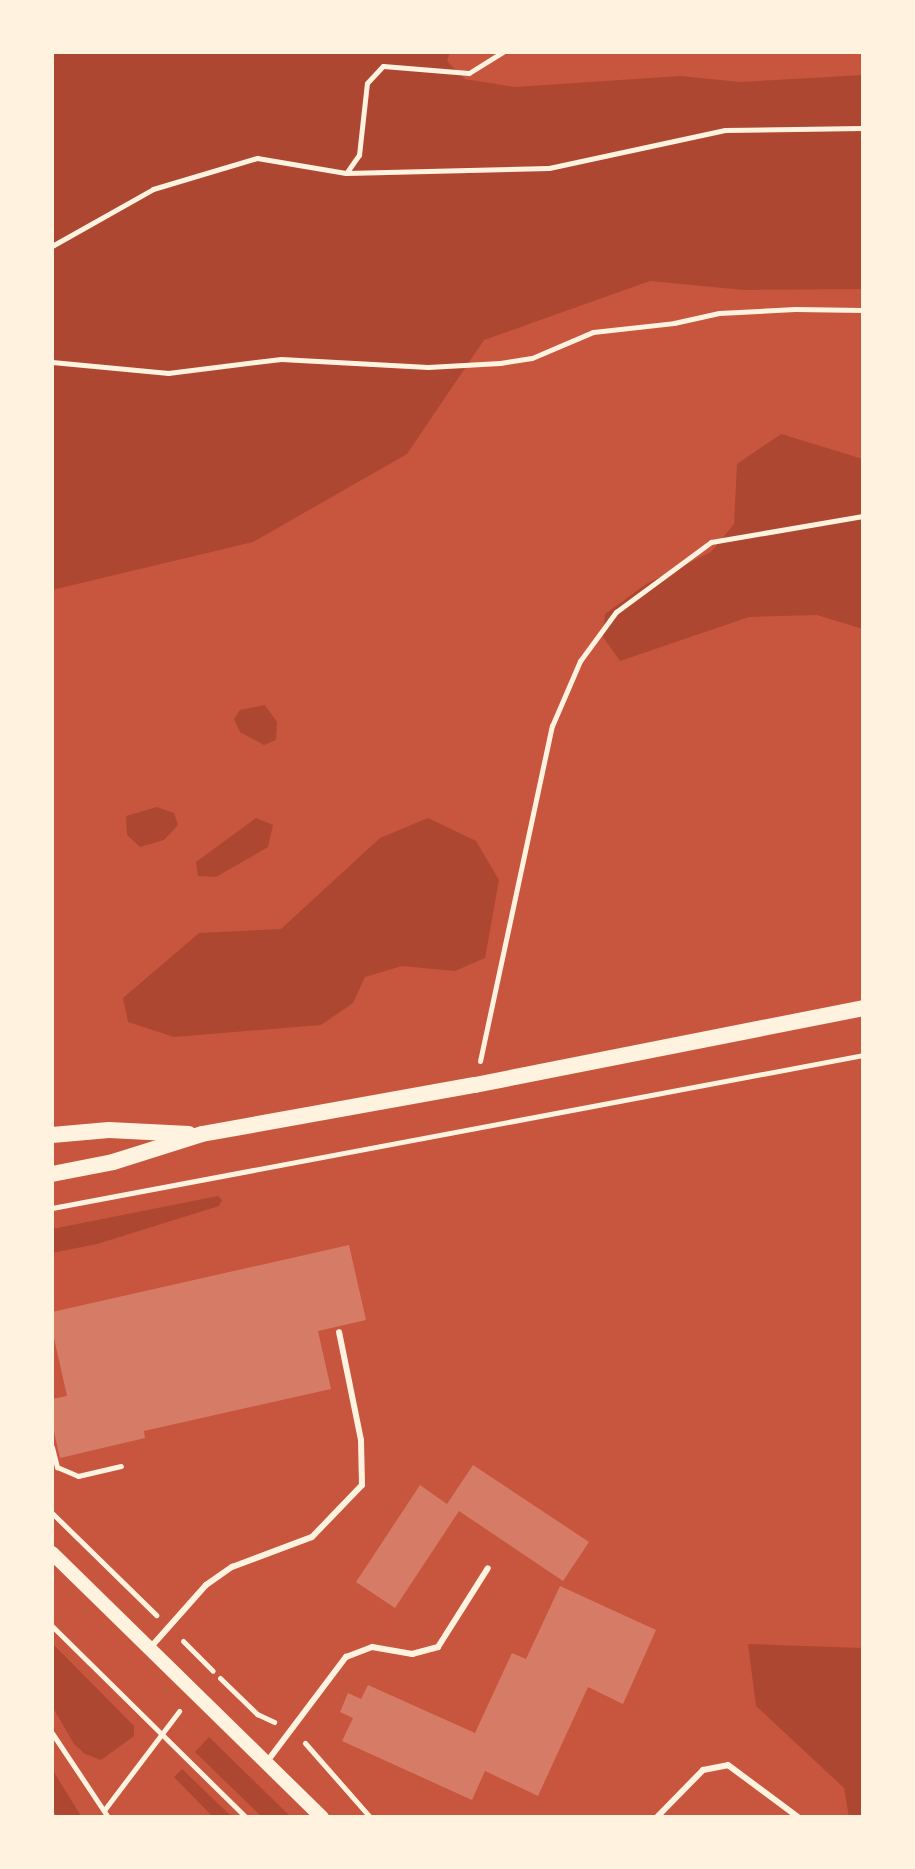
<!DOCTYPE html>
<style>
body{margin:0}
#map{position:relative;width:915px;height:1869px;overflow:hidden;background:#c8553d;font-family:"IBM Plex Serif",serif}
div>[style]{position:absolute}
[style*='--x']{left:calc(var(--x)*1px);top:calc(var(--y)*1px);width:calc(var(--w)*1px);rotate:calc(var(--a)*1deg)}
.green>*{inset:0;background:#ae4732}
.building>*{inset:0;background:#d67c66}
.path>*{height:5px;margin:-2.5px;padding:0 2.5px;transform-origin:2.5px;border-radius:2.5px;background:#fff3e0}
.service>*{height:6px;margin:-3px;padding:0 3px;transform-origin:3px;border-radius:3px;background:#fff3e0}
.tertiary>*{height:14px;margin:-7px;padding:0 7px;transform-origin:7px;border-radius:7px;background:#fff3e0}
.secondary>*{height:16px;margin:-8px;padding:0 8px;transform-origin:8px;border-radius:8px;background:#fff3e0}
span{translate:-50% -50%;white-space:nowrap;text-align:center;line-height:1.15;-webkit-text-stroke:8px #fff3e0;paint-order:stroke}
.frame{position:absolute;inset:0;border:54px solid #fff3e0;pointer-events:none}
</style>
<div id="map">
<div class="green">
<div style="clip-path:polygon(52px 52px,450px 52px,447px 61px,465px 79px,515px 87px,680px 76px,740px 82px,863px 75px,863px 289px,744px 290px,650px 281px,484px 340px,407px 454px,253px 542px,52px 590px)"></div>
<div style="clip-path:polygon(781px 434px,863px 459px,863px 629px,817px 615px,749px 617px,620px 661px,603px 637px,605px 614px,646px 584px,711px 552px,734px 524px,737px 464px)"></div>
<div style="clip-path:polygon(265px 705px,277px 722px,276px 740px,264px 745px,240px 732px,234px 719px,240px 710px)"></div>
<div style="clip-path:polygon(157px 807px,174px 813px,178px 825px,164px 840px,140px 847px,127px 835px,126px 816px)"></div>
<div style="clip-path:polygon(256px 818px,273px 825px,268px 847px,216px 877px,198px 876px,196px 862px)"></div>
<div style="clip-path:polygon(428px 818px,476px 841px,499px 880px,485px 958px,455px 971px,402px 966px,365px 977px,353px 1003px,321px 1025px,174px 1037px,128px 1022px,123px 998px,199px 933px,281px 929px,380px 838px)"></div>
<div style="clip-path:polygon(218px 1196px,222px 1200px,219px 1206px,97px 1244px,52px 1253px,52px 1229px)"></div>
<div style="clip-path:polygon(52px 1643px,134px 1726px,134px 1736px,101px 1760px,85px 1754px,74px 1744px,52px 1706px)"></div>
<div style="clip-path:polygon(748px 1644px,863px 1648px,863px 1817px,849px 1817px,844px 1788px,756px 1706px)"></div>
<div style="clip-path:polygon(209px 1737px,291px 1817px,262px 1817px,195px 1752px)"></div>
<div style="clip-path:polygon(52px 1769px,81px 1816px,82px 1817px,57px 1817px,52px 1808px)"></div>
<div style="clip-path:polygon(182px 1769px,232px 1817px,213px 1817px,174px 1777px)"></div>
</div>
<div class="building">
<div style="clip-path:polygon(349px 1245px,366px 1320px,318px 1331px,331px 1389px,144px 1431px,145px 1438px,60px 1458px,52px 1423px,52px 1399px,67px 1396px,52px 1329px,52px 1312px)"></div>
<div style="clip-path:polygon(473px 1465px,589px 1542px,563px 1581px,459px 1511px,395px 1608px,356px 1582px,420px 1485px,447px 1504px)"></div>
<div style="clip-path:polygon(560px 1586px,656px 1630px,623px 1704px,588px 1687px,538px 1796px,485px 1771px,472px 1800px,342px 1741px,353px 1718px,340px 1712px,348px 1693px,361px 1699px,368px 1685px,475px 1733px,512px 1653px,526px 1659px)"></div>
</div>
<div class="path">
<div style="--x:347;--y:172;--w:21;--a:-55"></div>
<div style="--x:359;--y:155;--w:72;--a:-83.7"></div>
<div style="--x:367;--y:83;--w:23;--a:-47"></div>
<div style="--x:383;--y:66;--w:86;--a:4.7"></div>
<div style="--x:469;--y:73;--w:40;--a:-32"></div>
<div style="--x:52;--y:246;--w:116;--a:-29.4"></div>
<div style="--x:153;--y:189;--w:109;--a:-16.6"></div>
<div style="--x:257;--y:158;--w:90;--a:9.6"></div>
<div style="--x:346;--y:173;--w:203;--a:-1.4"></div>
<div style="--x:549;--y:168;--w:180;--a:-12.2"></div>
<div style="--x:725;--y:130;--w:138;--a:-0.8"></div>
<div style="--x:52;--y:362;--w:117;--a:5.4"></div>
<div style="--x:168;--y:373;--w:114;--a:-7.1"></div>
<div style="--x:281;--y:359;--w:147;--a:3.1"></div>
<div style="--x:428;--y:367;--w:72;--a:-3.2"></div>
<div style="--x:500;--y:363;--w:32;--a:-9"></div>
<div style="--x:532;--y:358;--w:66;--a:-23.1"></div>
<div style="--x:593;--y:332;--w:81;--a:-6.3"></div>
<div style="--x:674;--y:323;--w:46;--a:-12.5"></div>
<div style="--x:719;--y:313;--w:76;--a:-3"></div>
<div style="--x:795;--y:309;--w:68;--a:0.8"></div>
<div style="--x:480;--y:1061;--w:343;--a:-77.9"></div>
<div style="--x:552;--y:726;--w:71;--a:-66.7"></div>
<div style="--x:580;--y:661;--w:61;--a:-53.7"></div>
<div style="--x:616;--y:612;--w:118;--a:-36.4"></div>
<div style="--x:711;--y:542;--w:154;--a:-9.7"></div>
<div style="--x:52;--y:1208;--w:825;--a:-10.68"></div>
<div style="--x:52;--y:1447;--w:21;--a:76"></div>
<div style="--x:57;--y:1467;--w:23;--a:23"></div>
<div style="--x:78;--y:1476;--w:44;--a:-13.1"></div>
<div style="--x:52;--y:1513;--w:146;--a:44.4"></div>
<div style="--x:52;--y:1626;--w:272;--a:44.6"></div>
<div style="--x:183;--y:1641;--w:42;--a:45"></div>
<div style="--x:220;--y:1678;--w:52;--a:44.2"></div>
<div style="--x:257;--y:1714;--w:19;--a:25"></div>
<div style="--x:52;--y:1733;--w:101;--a:56.3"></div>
<div style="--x:305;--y:1743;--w:98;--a:48.7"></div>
<div style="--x:105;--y:1809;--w:123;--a:-52.9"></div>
</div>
<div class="service">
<div style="--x:150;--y:1648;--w:84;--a:-48.4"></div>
<div style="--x:206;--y:1585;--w:32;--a:-35"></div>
<div style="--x:232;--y:1567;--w:85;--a:-20.6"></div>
<div style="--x:312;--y:1537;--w:72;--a:-46.1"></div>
<div style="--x:362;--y:1485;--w:45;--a:-91.3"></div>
<div style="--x:361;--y:1440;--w:110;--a:-101.5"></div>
<div style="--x:266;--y:1763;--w:133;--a:-53"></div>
<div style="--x:346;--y:1657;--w:28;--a:-21"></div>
<div style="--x:372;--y:1647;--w:41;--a:9.9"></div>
<div style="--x:412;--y:1654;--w:27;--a:-15"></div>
<div style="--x:438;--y:1647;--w:93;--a:-57.7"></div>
<div style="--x:657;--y:1817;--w:66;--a:-45.6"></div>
<div style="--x:703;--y:1770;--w:25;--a:-11"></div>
<div style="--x:728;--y:1765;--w:87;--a:36.6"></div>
</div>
<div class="tertiary">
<div style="--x:52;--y:1553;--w:378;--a:44.4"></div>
</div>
<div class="secondary">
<div style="--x:52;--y:1135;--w:57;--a:-5"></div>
<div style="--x:109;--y:1130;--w:80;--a:2.9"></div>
<div style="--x:52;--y:1174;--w:62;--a:-11.1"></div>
<div style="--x:113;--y:1162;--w:93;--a:-17.5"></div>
<div style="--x:202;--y:1134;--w:277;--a:-10.2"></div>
<div style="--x:475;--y:1085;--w:396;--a:-11.2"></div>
</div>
<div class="frame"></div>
</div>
